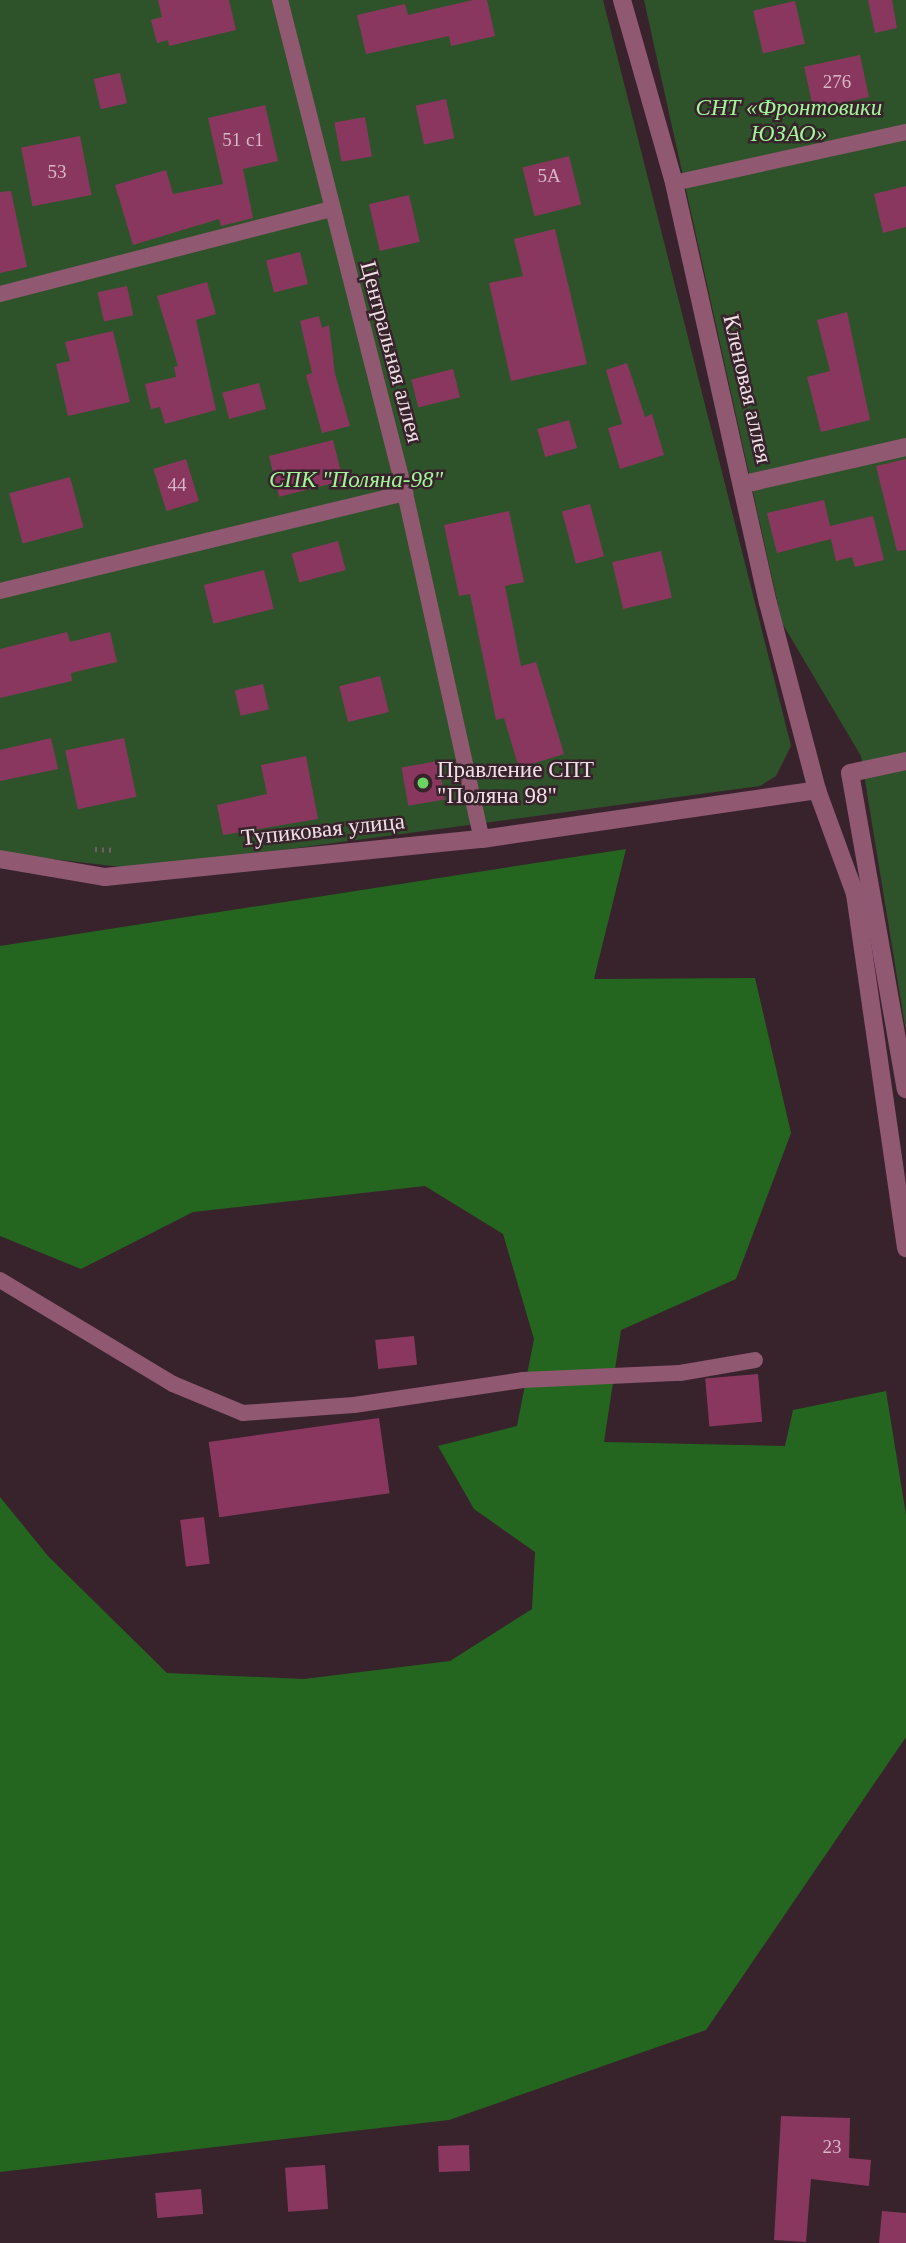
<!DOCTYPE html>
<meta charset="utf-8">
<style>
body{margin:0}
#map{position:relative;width:906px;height:2243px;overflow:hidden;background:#38232c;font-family:Georgia,serif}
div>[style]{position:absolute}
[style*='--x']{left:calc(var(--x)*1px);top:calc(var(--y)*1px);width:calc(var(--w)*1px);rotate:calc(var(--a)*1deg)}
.green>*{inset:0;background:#2e532a}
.forest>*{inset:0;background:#24661f}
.building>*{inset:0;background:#8a3760;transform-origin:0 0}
.path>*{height:4.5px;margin-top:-2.25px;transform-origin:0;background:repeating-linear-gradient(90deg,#715e66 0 2px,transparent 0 7px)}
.service>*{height:16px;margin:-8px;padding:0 8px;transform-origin:8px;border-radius:8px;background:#915872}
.minor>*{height:18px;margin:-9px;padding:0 9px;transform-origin:9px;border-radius:9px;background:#915872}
.tertiary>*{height:18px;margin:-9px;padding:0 9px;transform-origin:9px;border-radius:9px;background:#915872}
.dots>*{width:19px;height:19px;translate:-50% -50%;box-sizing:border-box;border:4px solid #38232c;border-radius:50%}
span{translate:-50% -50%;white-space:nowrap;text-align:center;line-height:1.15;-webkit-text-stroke:5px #38232c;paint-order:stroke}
.number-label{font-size:19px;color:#d6b6c4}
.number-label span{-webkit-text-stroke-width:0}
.park-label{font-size:23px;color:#a0f798;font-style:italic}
.street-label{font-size:23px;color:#efe0e6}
.poi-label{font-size:23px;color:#efe0e6}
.left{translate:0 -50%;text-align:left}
</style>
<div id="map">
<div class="green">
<div style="clip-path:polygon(0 0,603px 0,791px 746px,776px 776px,760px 786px,139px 869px,0 853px)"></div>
<div style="clip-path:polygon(644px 0,906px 0,906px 1032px,861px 756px,782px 623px)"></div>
</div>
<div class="forest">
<div style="clip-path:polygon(626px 849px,594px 979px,755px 978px,791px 1133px,736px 1279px,621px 1330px,604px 1442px,785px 1446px,793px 1410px,886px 1391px,906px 1515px,906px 1737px,706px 2030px,449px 2120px,0 2172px,0 1497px,48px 1556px,167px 1673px,304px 1679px,450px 1661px,532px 1609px,535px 1552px,474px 1509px,438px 1446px,517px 1426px,534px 1339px,503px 1234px,425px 1186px,193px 1212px,81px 1269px,0 1236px,0 946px)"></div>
</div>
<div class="building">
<div style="clip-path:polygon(158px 0,229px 0,236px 30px,169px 46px,168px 40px,157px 43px,151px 20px,162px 17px)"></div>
<div style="clip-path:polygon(473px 0,487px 0,495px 36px,451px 46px,449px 36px,366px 54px,357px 15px,405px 4px,408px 15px)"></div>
<div style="clip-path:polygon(868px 0,892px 0,897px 28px,875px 33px)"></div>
<div style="left:795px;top:1px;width:44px;height:43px;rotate:77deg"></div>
<div style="left:860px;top:55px;width:43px;height:57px;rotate:78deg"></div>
<div style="left:120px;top:73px;width:31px;height:27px;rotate:77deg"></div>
<div style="left:446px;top:99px;width:40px;height:31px;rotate:78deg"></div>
<div style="clip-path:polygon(265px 105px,278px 161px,243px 169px,253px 218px,221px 226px,219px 219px,133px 245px,115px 185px,166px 170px,173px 194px,223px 184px,208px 118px)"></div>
<div style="left:365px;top:117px;width:40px;height:31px;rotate:80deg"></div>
<div style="left:80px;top:136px;width:60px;height:60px;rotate:79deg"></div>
<div style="left:569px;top:156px;width:50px;height:48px;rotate:76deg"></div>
<div style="clip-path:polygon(906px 186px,906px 227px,883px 233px,874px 194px)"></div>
<div style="clip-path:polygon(11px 191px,27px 267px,0 273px,0 192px)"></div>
<div style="left:409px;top:195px;width:48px;height:41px;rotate:77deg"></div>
<div style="clip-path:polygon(555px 229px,587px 364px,511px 381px,489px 283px,523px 276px,514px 239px)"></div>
<div style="left:300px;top:252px;width:33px;height:35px;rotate:76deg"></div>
<div style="clip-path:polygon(207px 282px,216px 314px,196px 320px,216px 410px,165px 424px,160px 407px,151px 409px,145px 384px,176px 377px,174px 367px,178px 366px,157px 296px)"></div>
<div style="left:127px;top:286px;width:30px;height:30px;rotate:78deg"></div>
<div style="clip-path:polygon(847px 312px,870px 420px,821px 432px,807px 377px,830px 371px,817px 320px)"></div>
<div style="clip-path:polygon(319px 316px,322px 328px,329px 325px,335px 374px,350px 426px,322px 433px,306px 375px,312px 373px,300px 321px)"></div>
<div style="clip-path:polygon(113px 331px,130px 402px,68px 416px,56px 364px,70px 361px,65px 342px)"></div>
<div style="clip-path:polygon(627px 363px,645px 417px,652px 414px,664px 455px,620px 469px,608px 428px,622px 424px,606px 370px)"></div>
<div style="left:453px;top:369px;width:29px;height:43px;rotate:76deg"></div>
<div style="left:259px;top:383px;width:27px;height:38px;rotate:75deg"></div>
<div style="left:569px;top:420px;width:29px;height:33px;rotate:74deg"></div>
<div style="left:333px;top:440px;width:42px;height:66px;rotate:76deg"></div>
<div style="left:186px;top:459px;width:44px;height:34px;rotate:73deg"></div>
<div style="clip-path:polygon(906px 459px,906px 550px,897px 551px,876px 466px)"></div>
<div style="left:70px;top:477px;width:52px;height:63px;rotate:75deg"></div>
<div style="clip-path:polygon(824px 500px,830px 526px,873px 516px,884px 560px,855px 567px,852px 557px,836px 561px,831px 539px,777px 553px,767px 513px)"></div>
<div style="left:590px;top:504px;width:54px;height:29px;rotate:75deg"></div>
<div style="clip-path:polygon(509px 511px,524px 582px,505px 586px,521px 666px,536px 662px,564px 754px,519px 768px,504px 718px,496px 720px,470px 594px,459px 596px,444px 525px)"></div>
<div style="left:338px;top:541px;width:30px;height:48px;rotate:75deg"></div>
<div style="left:661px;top:551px;width:48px;height:50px;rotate:77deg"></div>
<div style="left:264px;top:570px;width:40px;height:62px;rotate:76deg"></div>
<div style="clip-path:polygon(67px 632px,70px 642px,110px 632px,117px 662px,71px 673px,72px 681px,0 698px,0 649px)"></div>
<div style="left:380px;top:676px;width:37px;height:42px;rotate:76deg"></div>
<div style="left:263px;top:684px;width:26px;height:29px;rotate:77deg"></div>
<div style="clip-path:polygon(51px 738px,58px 769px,0 781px,0 750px)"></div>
<div style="left:124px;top:738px;width:60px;height:60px;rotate:78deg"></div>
<div style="clip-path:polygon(306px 756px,318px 819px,223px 835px,217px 805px,267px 794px,261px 765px)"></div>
<div style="left:438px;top:761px;width:39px;height:37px;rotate:80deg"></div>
<div style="left:414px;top:1336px;width:29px;height:39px;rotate:84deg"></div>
<div style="left:758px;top:1374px;width:48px;height:53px;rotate:85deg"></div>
<div style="left:379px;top:1418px;width:76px;height:172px;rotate:82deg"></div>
<div style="left:204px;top:1517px;width:47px;height:24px;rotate:83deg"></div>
<div style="clip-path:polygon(781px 2116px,850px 2118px,849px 2158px,871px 2160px,869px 2186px,811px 2179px,806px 2242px,774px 2240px)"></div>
<div style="left:469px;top:2145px;width:26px;height:31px;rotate:88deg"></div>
<div style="left:325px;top:2165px;width:44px;height:40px;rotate:86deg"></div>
<div style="left:201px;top:2189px;width:25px;height:46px;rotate:85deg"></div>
<div style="clip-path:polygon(882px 2211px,906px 2213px,906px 2243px,879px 2243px)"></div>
</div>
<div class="path">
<div style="--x:95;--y:849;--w:20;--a:3"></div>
</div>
<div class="service">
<div style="--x:280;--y:0;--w:509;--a:75.77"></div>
<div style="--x:405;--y:493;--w:354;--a:77.5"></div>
<div style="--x:674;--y:183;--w:238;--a:-12.4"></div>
<div style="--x:0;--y:294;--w:341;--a:-14.4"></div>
<div style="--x:0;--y:591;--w:417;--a:-13.6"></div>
<div style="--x:0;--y:1280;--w:202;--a:31"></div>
<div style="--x:173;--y:1384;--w:76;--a:22.5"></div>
<div style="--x:243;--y:1413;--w:111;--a:-4.1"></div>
<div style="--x:354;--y:1405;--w:171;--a:-8.4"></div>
<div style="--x:523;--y:1380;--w:157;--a:-2.6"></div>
<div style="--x:680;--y:1373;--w:76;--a:-9.8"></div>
</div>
<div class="minor">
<div style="--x:744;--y:484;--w:166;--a:-12.9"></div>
<div style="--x:906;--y:761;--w:57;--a:167.9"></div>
<div style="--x:850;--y:773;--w:321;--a:80"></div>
<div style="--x:0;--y:859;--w:107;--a:9.7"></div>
<div style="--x:105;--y:877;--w:379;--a:-5.8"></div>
<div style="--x:482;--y:839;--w:339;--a:-8.3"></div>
</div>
<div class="tertiary">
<div style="--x:622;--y:0;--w:190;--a:74.1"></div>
<div style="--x:674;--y:183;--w:430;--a:77.4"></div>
<div style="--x:768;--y:603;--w:193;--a:75.3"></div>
<div style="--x:817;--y:790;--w:111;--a:69.9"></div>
<div style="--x:855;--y:894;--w:358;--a:81.8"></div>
</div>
<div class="dots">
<div style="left:423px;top:783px;background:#6bd362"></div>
</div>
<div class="number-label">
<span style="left:837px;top:82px">276</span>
<span style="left:243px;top:140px">51 с1</span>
<span style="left:57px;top:172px">53</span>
<span style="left:549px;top:176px">5А</span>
<span style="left:177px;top:485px">44</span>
<span style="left:832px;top:2147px">23</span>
</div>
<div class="park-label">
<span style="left:789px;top:121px">СНТ «Фронтовики<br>ЮЗАО»</span>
<span style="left:356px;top:480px">СПК "Поляна-98"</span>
</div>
<div class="street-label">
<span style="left:391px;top:352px;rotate:75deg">Центральная аллея</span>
<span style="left:747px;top:389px;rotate:77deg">Кленовая аллея</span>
<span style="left:323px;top:830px;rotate:-6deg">Тупиковая улица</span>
</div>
<div class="poi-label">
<span class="left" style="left:437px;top:783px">Правление СПТ<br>"Поляна 98"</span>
</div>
</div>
